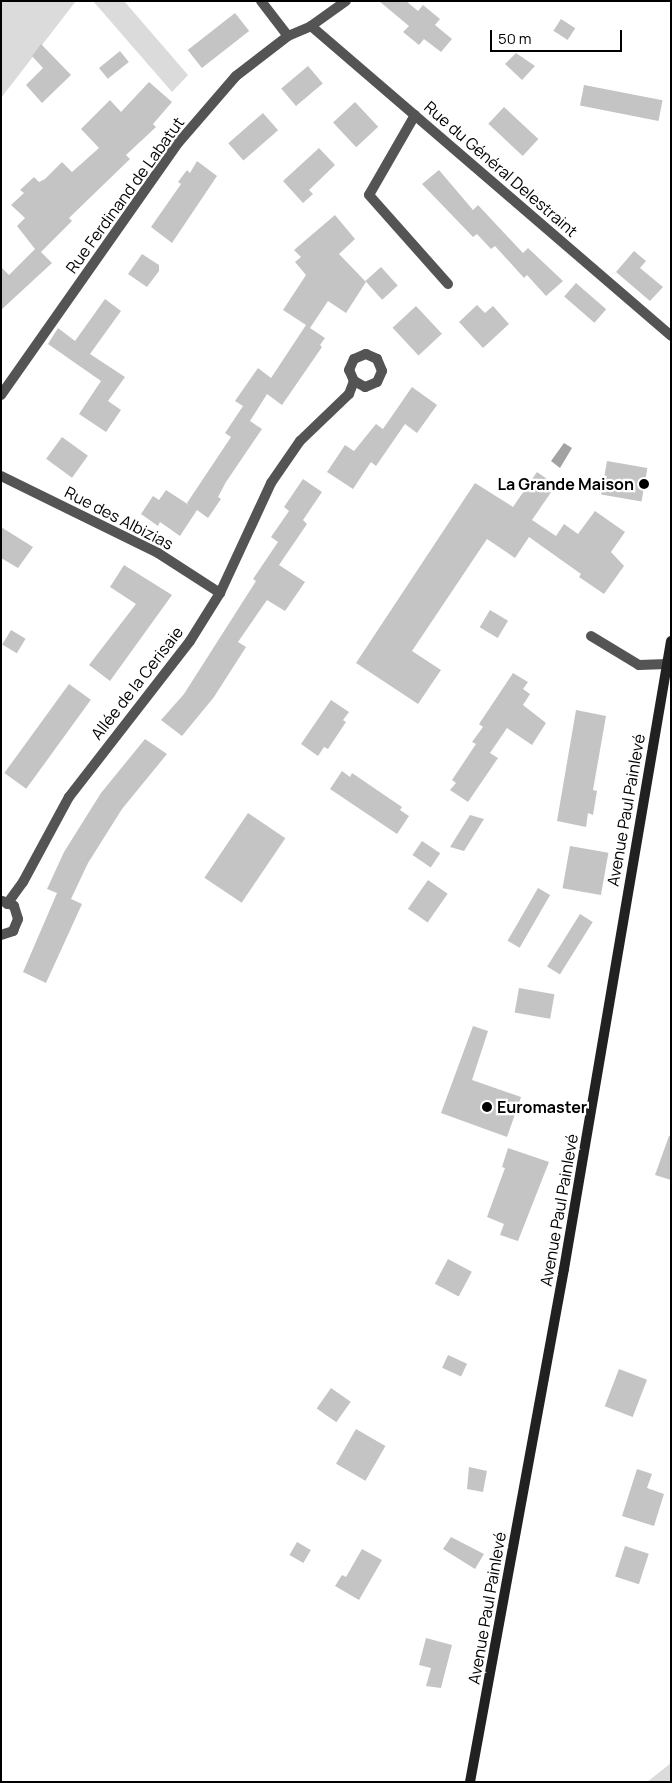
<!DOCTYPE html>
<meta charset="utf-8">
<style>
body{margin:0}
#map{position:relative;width:672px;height:1783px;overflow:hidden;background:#fff;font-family:Manrope,sans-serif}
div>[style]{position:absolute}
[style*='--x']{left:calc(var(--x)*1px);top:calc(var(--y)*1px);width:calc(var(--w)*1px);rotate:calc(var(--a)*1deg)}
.green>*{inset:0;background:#dbdbdb}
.water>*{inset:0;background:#a2a2a2}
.building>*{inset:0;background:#c4c4c4;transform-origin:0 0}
.service>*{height:10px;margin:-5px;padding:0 5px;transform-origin:5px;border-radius:5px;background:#545454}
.minor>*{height:10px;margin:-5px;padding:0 5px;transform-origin:5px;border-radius:5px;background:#545454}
.tertiary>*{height:10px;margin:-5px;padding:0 5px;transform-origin:5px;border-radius:5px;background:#545454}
.secondary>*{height:10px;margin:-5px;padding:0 5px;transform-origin:5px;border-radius:5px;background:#212121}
.dots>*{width:14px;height:14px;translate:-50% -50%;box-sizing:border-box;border:2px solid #fff;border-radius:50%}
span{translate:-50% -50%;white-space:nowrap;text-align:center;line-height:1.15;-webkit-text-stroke:4.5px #fff;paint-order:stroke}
.street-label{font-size:16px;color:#000}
.poi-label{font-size:16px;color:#000;font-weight:700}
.right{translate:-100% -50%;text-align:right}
.left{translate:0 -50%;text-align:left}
.frame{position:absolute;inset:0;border:2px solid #000;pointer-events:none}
.scale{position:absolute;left:490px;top:30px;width:132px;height:22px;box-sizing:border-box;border:2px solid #000;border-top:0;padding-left:6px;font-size:15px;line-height:18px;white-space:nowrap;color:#000;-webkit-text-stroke:4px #fff;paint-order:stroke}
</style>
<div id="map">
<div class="green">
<div style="clip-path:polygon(1px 1px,76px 1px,1px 98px)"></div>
<div style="clip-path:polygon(93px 1px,124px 1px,188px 75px,172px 92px)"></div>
<div style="clip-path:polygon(671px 1763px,671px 1782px,647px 1782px)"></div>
</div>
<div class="water">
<div style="clip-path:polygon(564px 443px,572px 448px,560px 468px,551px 461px)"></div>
</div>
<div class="building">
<div style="clip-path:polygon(379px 1px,406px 1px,418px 11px,423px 5px,440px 19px,435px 25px,452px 39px,441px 52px,424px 39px,419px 45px,403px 32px,409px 26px)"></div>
<div style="left:235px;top:13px;width:23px;height:60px;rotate:52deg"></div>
<div style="left:561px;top:19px;width:17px;height:14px;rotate:33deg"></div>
<div style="clip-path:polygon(41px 44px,71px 75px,42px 103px,26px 85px,43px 68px,32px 56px)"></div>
<div style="left:120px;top:51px;width:14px;height:27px;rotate:51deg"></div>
<div style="clip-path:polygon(516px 53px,535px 66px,522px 80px,505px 64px)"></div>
<div style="left:308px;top:66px;width:23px;height:35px;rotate:50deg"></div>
<div style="clip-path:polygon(149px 82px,172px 102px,153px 124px,156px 127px,126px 155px,130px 159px,69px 218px,72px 221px,41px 252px,52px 263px,1px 310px,1px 267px,9px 275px,35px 249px,17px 226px,25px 218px,11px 205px,24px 193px,20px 190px,34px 177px,39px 182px,45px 179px,62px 162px,72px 172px,99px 148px,81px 129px,110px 100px,121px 112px)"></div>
<div style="left:584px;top:85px;width:80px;height:21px;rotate:11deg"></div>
<div style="left:355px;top:102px;width:34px;height:30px;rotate:47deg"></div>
<div style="left:504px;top:107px;width:47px;height:23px;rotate:43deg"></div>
<div style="left:263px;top:113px;width:23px;height:46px;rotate:49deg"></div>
<div style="clip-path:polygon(319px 148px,335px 165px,309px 190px,313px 194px,303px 203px,283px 181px)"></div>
<div style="clip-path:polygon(197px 161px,217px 176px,172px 243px,151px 227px,181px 184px,178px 182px,187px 170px,190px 173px)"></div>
<div style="clip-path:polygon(439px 170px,473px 210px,478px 205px,523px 253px,528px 248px,563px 281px,546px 296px,527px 275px,524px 278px,495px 246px,491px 249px,477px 234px,473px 237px,422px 184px)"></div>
<div style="clip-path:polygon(335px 215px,355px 239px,339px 254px,366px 282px,346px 313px,328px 301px,310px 328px,325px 338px,320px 345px,322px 347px,282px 405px,267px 394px,250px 421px,262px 429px,226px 482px,218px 497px,221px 499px,208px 518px,197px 510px,180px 536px,160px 522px,158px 526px,141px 514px,153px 496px,159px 500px,166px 490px,189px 505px,187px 503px,231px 437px,225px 433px,243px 406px,235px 401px,258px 368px,271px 378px,306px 325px,283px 310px,306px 275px,295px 262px,301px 257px,294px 250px)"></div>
<div style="clip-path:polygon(634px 251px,646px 261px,640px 268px,663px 287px,650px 301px,616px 272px)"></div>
<div style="clip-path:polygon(142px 254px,159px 265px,159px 271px,147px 287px,128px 274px)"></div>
<div style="left:381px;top:267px;width:25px;height:21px;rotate:48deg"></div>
<div style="left:576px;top:283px;width:40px;height:18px;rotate:41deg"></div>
<div style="clip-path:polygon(105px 299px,121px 311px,90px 354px,125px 377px,108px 401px,121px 410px,106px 432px,79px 414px,101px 381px,48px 344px,58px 328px,75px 341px)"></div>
<div style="clip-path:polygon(477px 305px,485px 313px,493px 306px,509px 324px,483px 348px,459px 322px)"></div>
<div style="left:416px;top:306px;width:38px;height:32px;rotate:47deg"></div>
<div style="clip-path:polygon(412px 387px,437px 405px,417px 433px,405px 424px,376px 466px,371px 462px,353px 489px,327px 472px,345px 445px,354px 451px,376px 424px,383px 429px)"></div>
<div style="left:62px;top:437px;width:32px;height:27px;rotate:36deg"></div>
<div style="left:607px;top:461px;width:41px;height:34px;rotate:10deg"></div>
<div style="clip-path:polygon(537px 472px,556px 485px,532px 520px,556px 536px,564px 524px,578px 534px,595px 511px,625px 532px,611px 552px,624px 566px,604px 594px,579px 577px,581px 574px,529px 537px,515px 558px,487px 539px,412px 651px,441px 670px,418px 704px,356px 663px,475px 483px,513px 507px)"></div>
<div style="clip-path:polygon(303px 479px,322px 492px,303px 520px,307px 524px,279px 565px,305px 582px,285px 611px,267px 600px,238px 642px,246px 647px,214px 697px,182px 736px,161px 720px,184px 694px,256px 581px,253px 579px,278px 542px,271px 537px,289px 511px,284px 507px)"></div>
<div style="clip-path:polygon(1px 527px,33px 547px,18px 568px,1px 558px)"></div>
<div style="clip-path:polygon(124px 565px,172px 595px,110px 681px,89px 665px,136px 604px,110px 587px)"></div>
<div style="left:490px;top:610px;width:21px;height:20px;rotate:31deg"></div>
<div style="left:11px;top:630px;width:17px;height:17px;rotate:31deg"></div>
<div style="clip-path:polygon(513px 673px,528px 682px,523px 689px,530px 694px,523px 705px,546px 723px,532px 745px,507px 728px,490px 753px,498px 758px,468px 802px,450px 790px,456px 783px,452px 780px,476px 744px,472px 742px,483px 727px,479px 724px)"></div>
<div style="left:69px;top:684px;width:27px;height:110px;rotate:36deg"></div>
<div style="clip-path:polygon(331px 700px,349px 712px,343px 720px,346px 722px,328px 749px,324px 747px,318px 756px,301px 744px)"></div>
<div style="clip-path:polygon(576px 710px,606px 716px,593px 790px,597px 791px,593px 815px,588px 813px,586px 827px,557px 821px)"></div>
<div style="clip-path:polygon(145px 739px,167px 754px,122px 809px,88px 863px,71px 899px,82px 904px,46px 983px,23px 972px,57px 893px,47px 889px,64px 852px,101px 793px)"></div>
<div style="clip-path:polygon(342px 771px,350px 777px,352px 773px,402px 807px,400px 810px,409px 816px,397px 834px,330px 789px)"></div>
<div style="left:248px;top:813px;width:45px;height:78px;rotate:34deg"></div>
<div style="clip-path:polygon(470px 815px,484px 819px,464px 851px,450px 847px)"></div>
<div style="left:422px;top:841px;width:22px;height:17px;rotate:34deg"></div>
<div style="left:570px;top:846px;width:39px;height:43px;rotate:10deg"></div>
<div style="left:428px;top:880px;width:24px;height:35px;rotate:35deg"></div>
<div style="left:538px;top:888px;width:14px;height:61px;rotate:30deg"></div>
<div style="left:580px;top:914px;width:15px;height:62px;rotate:32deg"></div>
<div style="left:519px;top:988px;width:36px;height:25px;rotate:10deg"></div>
<div style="clip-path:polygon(473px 1026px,488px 1031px,472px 1080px,521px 1097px,507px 1137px,441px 1113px)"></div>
<div style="clip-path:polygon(669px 1136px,671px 1136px,671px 1180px,655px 1175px)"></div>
<div style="clip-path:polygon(508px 1148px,549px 1162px,518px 1241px,500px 1235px,504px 1224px,487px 1217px,505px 1168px,502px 1167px)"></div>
<div style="left:448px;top:1259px;width:27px;height:28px;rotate:28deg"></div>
<div style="left:448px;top:1355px;width:21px;height:14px;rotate:25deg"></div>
<div style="left:619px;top:1369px;width:30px;height:40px;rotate:21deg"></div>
<div style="left:331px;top:1388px;width:24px;height:25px;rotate:35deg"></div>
<div style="left:356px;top:1429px;width:34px;height:40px;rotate:30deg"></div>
<div style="clip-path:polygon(469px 1467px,487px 1471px,483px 1492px,467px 1489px)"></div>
<div style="clip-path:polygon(637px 1469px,652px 1474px,647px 1488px,664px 1494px,654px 1526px,622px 1516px)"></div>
<div style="clip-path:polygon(451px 1537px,484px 1554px,475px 1569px,443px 1549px)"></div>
<div style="left:297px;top:1542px;width:16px;height:15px;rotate:30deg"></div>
<div style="left:625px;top:1546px;width:25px;height:32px;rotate:18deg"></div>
<div style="clip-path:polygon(362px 1549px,382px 1560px,359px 1600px,335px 1586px,342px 1575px,346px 1577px)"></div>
<div style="clip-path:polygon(426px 1638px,452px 1645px,441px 1688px,426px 1686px,431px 1668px,419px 1665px)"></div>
</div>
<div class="service">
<div style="--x:591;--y:636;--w:56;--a:31.1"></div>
<div style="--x:639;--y:665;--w:28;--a:-2"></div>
</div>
<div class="minor">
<div style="--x:261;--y:1;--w:44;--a:52.4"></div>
<div style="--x:311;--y:26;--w:475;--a:40.7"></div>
<div style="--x:415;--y:115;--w:92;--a:119.9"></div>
<div style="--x:369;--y:195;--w:119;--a:48.4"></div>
<div style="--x:1;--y:476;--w:175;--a:26.1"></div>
<div style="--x:158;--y:553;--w:74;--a:32.8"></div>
<div style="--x:7;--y:904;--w:27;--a:-54"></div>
<div style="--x:23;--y:882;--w:97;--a:-61.6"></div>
<div style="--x:69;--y:797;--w:197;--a:-52.2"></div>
<div style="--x:190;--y:641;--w:57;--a:-58"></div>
<div style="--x:220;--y:593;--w:121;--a:-65.1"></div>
<div style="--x:271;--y:483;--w:51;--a:-55.4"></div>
<div style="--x:300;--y:441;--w:68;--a:-43.8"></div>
<div style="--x:349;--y:394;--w:14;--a:-69"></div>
<div style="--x:354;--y:381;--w:12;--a:-114"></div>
<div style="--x:349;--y:370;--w:12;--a:-66"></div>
<div style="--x:354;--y:359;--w:13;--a:-23"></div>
<div style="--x:366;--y:354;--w:12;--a:24"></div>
<div style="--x:377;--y:359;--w:13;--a:67"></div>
<div style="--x:382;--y:371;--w:12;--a:114"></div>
<div style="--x:377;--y:382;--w:13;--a:157"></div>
<div style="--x:365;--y:387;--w:13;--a:-151"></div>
<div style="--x:1;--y:935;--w:13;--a:-18"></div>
<div style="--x:13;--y:931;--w:13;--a:-67"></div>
<div style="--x:18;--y:919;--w:14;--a:-107"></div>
<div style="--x:14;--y:906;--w:13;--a:-157"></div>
</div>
<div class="tertiary">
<div style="--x:1;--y:395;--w:309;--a:-54.9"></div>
<div style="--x:179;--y:142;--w:87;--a:-49.2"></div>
<div style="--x:236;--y:76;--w:66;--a:-37.6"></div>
<div style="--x:288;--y:36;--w:25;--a:-23"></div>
<div style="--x:311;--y:26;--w:43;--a:-35.5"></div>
</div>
<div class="secondary">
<div style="--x:470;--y:1782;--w:522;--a:-79.62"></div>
<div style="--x:564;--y:1269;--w:637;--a:-80.33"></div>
</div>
<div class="dots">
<div style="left:644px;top:484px;background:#000"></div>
<div style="left:487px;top:1107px;background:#000"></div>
</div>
<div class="street-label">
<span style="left:501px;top:169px;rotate:41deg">Rue du Général Delestraint</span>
<span style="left:125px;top:195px;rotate:-54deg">Rue Ferdinand de Labatut</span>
<span style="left:119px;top:518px;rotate:27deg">Rue des Albizias</span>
<span style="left:137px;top:683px;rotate:-52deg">Allée de la Cerisaie</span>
<span style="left:626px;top:810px;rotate:-80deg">Avenue Paul Painlevé</span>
<span style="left:559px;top:1210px;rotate:-80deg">Avenue Paul Painlevé</span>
<span style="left:487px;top:1608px;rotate:-80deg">Avenue Paul Painlevé</span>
</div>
<div class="poi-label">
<span class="right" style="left:634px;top:484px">La Grande Maison</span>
<span class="left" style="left:497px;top:1107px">Euromaster</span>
</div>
<div class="frame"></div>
<div class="scale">50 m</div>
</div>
